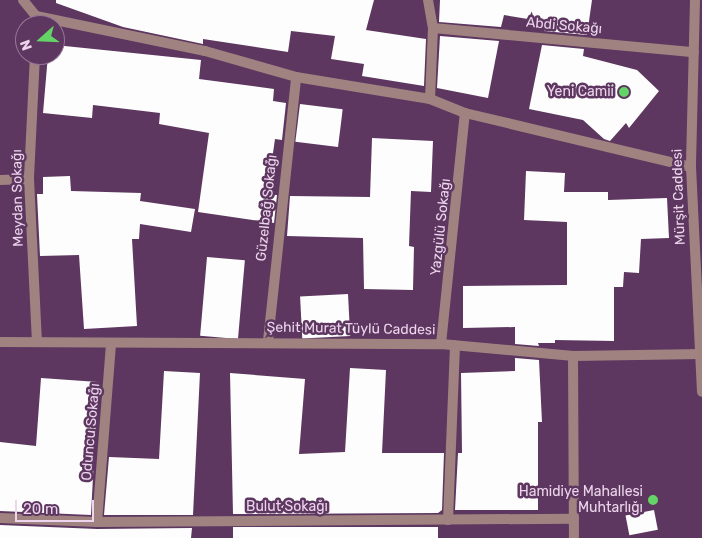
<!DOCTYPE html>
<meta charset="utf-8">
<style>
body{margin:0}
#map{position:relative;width:702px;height:538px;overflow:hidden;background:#5d3760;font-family:Rubik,sans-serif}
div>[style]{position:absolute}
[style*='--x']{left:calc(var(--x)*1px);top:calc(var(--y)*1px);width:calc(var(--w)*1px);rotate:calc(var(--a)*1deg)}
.building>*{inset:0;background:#fdfdfd;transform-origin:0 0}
.minor>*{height:10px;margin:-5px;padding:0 5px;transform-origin:5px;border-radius:5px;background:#a08380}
.dots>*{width:14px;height:14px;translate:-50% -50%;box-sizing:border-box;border:2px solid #5d3760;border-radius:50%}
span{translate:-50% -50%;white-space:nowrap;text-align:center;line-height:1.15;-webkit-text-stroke:5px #5d3760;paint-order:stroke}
.street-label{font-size:14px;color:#ecd5ed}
.poi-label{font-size:14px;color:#ecd5ed}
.right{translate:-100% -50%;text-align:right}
.north{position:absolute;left:15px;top:15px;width:50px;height:50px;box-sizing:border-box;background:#5d3760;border:1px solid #967698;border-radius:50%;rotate:250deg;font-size:14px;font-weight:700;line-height:20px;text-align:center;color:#ecd5ed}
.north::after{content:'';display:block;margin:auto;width:18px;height:22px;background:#65d467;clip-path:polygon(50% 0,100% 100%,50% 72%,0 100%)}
.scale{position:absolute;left:15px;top:500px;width:79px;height:22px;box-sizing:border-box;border:2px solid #ecd5ed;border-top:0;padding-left:6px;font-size:15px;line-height:18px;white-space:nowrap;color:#ecd5ed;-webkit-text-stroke:4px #5d3760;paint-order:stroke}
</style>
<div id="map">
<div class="building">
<div style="clip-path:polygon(56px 0,374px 0,366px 30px,426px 39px,424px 86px,362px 76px,364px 64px,331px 59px,335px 36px,291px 31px,288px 52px,203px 39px,203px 44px,123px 27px,56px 3px)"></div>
<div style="clip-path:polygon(440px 0,592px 0,587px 35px,544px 31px,546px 22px,504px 15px,501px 27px,439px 22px)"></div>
<div style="clip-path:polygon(440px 36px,499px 41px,488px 98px,437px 88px)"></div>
<div style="clip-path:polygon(55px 45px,201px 60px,199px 79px,274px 89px,273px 101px,286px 103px,282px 140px,275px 139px,267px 195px,277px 195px,274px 223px,198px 212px,209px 133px,159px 124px,160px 113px,93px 105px,92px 118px,43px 113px,48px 55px,55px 55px)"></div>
<div style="clip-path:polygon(542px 45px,584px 49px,583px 56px,637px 70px,659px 91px,629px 128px,626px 123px,610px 141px,604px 139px,583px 120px,529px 109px)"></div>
<div style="left:300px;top:104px;width:43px;height:38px;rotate:7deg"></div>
<div style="clip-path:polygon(372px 138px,433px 141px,431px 192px,411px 191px,409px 246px,414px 247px,413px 290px,364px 289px,363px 238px,287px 236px,290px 196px,370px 197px)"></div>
<div style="clip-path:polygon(526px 171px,565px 173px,564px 192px,608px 192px,608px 200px,667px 198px,669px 238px,641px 239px,639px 273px,624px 272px,623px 287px,614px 287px,614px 341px,555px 340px,555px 343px,538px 343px,539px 346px,515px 344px,515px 327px,463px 328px,463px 286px,567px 285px,567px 222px,524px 220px)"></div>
<div style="clip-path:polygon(70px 176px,71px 191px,141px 193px,140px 201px,195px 209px,191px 232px,140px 224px,139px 239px,132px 239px,137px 326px,84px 329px,79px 255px,40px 256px,37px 194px,43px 194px,43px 177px)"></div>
<div style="left:207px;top:257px;width:38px;height:79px;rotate:5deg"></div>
<div style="left:348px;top:294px;width:42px;height:48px;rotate:87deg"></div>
<div style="clip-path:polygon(515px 358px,539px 360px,542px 422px,538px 422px,538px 510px,455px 510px,458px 453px,462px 453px,461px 373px,515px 371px)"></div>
<div style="clip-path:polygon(350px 368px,386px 370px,382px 453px,444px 453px,442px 510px,438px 513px,233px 514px,230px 373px,305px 379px,299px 454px,345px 452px)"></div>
<div style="clip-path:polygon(164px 371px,200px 373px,193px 515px,104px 515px,109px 457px,159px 459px)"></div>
<div style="clip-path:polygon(41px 378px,98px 382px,91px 515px,0 511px,0 442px,36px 446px)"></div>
<div style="left:654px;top:510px;width:20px;height:29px;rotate:79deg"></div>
<div style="clip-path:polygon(0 525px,97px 529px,192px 528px,191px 538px,0 538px)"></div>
<div style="left:438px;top:527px;width:11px;height:205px;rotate:90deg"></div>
</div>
<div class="minor">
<div style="--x:23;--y:0;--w:21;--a:51"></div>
<div style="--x:36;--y:16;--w:173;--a:11.7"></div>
<div style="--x:205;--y:51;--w:95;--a:15.9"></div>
<div style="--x:296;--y:77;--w:136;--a:9.3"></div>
<div style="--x:430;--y:99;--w:38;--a:22"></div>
<div style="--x:465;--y:113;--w:232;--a:13.4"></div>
<div style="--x:428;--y:0;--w:28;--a:80"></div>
<div style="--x:433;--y:28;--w:71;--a:92.4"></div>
<div style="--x:695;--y:0;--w:167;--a:91.4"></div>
<div style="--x:691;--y:167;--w:225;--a:87.2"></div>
<div style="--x:433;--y:28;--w:262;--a:5.3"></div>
<div style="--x:35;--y:55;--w:124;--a:92.8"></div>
<div style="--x:29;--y:179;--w:161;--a:87.2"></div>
<div style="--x:0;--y:180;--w:29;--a:-2"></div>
<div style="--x:268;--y:341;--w:265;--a:-83.9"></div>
<div style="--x:0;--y:342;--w:441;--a:0.3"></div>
<div style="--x:441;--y:344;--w:133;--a:5.2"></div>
<div style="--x:573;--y:356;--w:129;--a:-0.9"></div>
<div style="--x:441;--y:344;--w:232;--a:-84.1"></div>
<div style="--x:573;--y:356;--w:182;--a:89.7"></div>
<div style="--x:0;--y:518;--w:97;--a:2.4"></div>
<div style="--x:97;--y:522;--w:477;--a:-0.4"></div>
<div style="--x:448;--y:520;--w:175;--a:-87.7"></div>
<div style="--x:97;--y:522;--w:179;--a:-85.5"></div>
</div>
<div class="dots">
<div style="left:624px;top:92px;background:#65d467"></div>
<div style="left:653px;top:500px;background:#65d467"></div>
</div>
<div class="street-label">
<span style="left:564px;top:26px;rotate:5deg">Abdi Sokağı</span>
<span style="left:679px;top:197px;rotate:-92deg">Mürşit Caddesi</span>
<span style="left:18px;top:198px;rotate:-91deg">Meydan Sokağı</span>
<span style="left:267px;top:208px;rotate:-84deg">Güzelbağ Sokağı</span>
<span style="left:441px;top:227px;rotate:-84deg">Yazgülü Sokağı</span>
<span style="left:351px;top:329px;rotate:1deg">Şehit Murat Tüylü Caddesi</span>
<span style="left:91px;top:432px;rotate:-85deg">Oduncu Sokağı</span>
<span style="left:287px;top:507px">Bulut Sokağı</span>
</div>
<div class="poi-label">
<span class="right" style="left:614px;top:92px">Yeni Camii</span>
<span class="right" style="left:643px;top:500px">Hamidiye Mahallesi<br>Muhtarlığı</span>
</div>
<div class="north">N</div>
<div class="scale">20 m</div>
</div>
